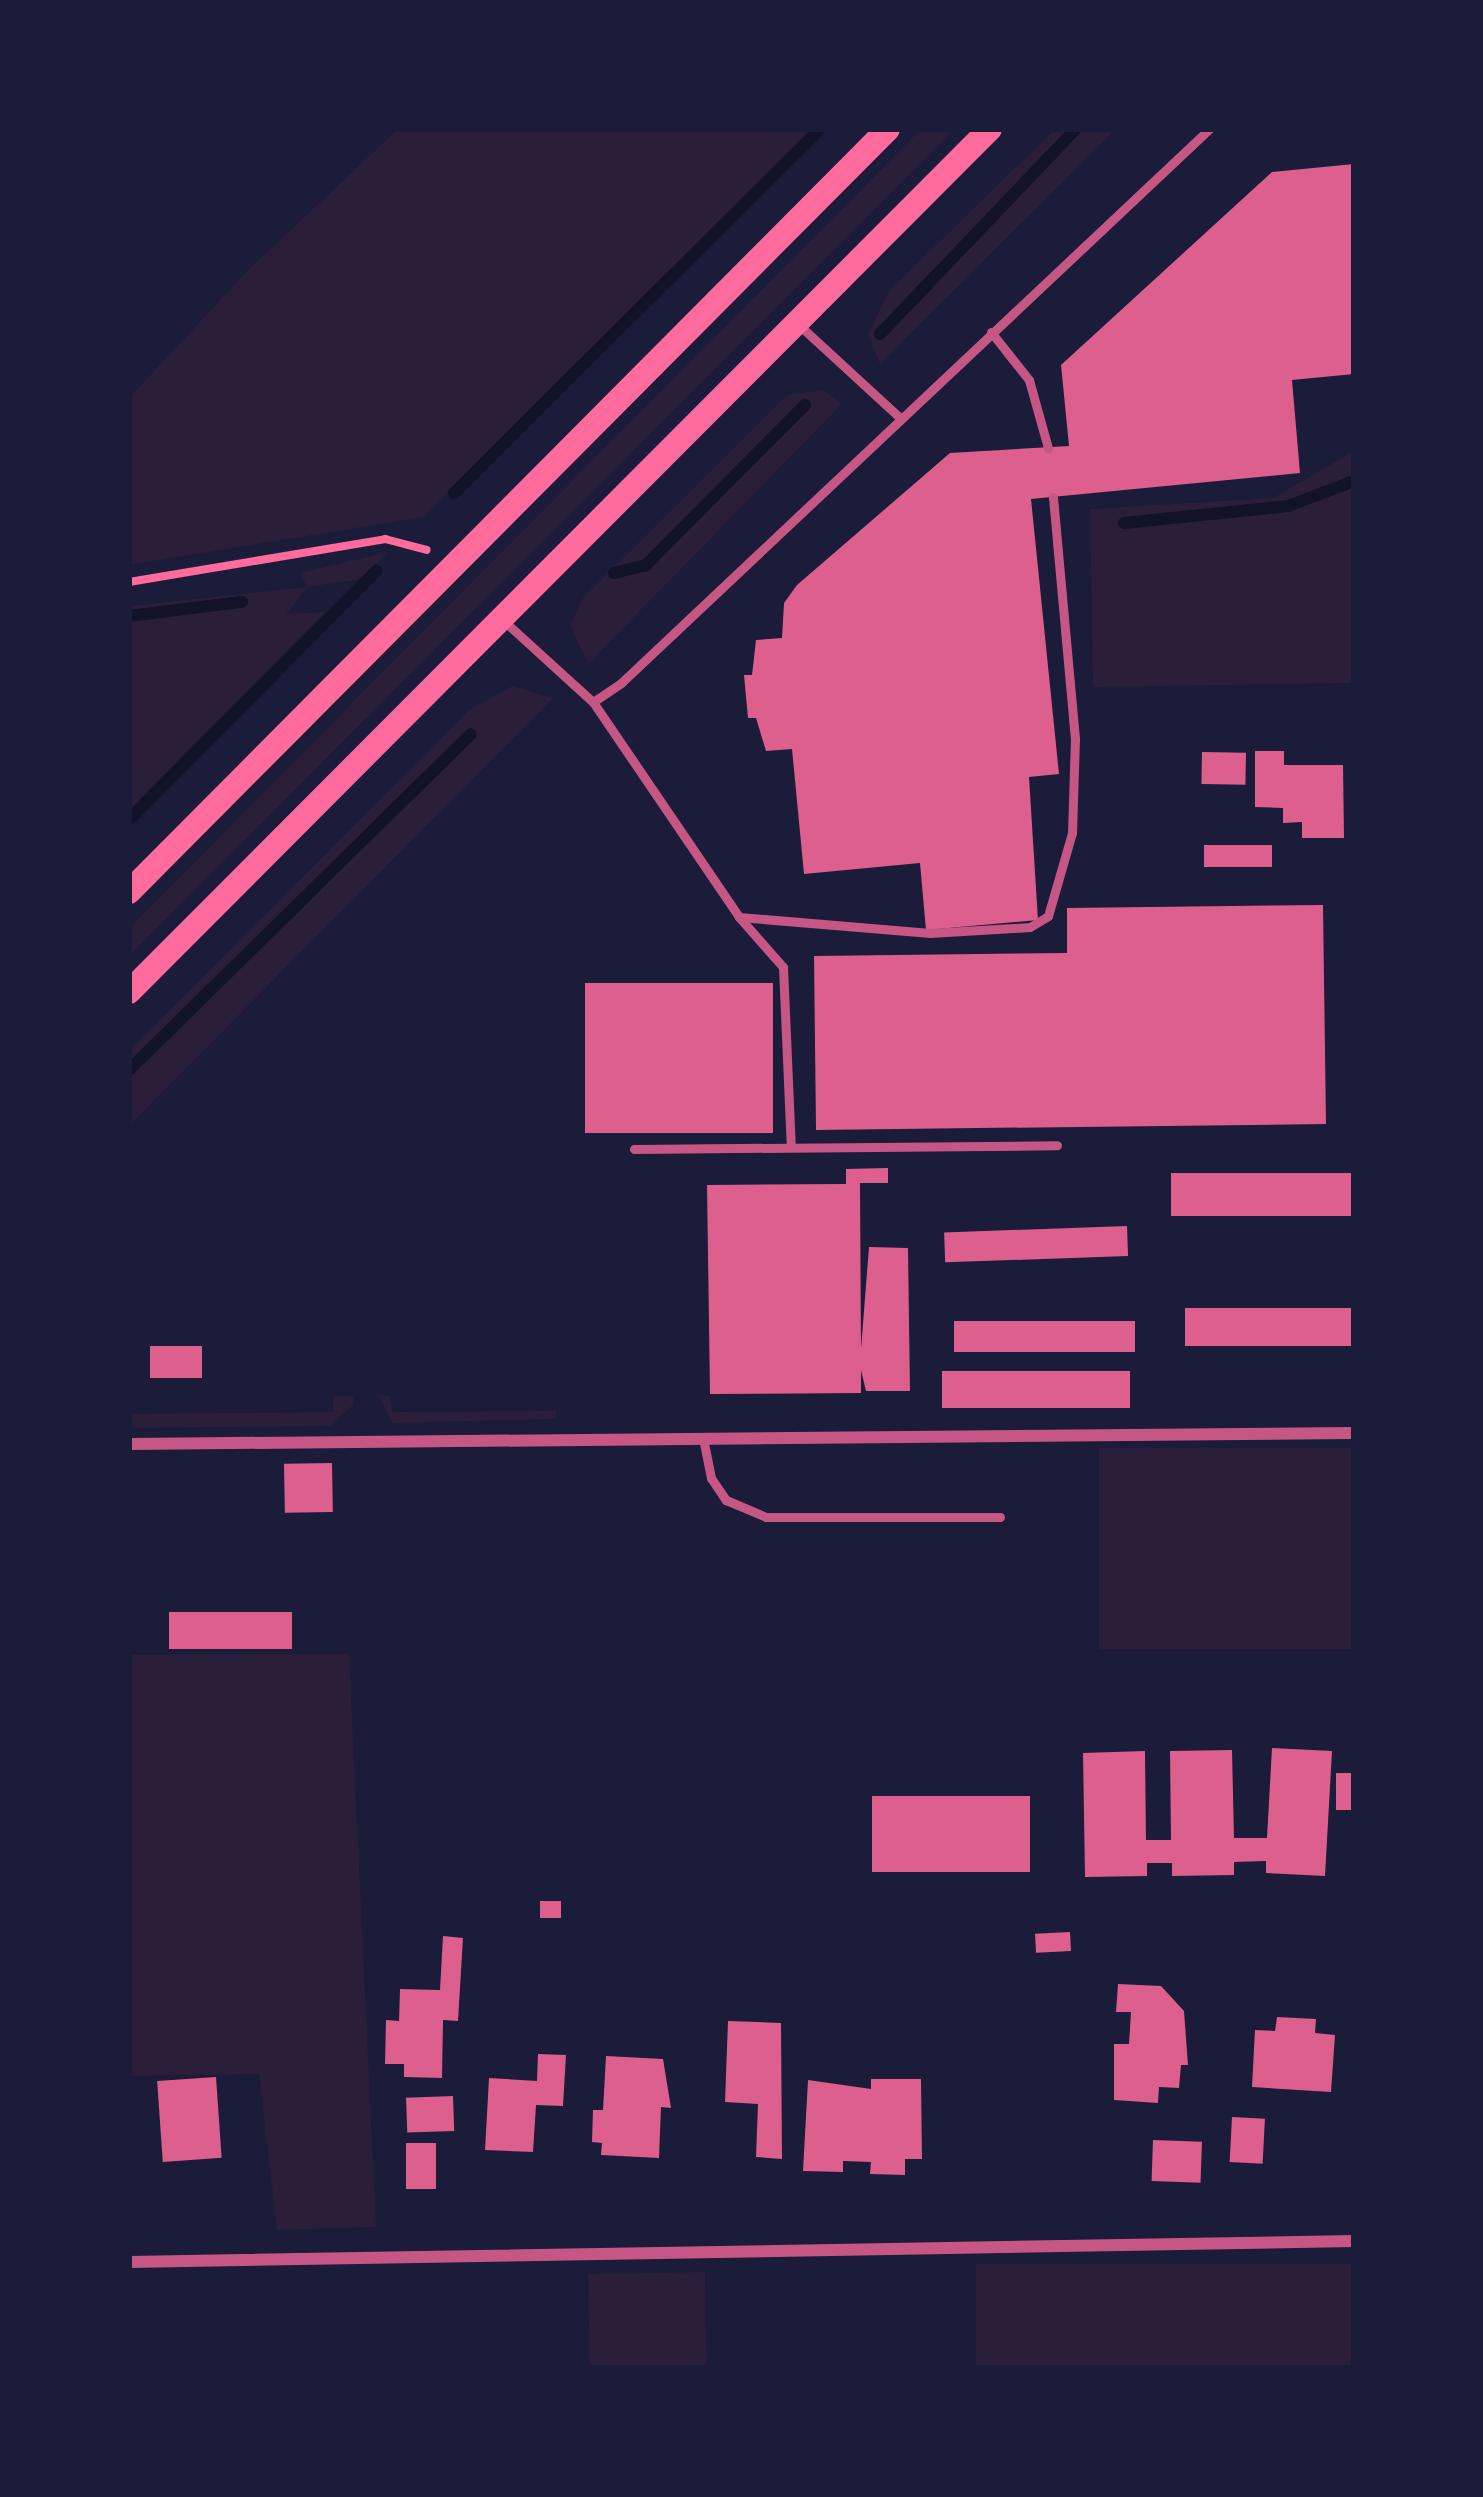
<!DOCTYPE html>
<style>
body{margin:0}
#map{position:relative;width:1483px;height:2497px;overflow:hidden;background:#1b1b3a;font-family:"PT Serif",serif}
div>[style]{position:absolute}
[style*='--x']{left:calc(var(--x)*1px);top:calc(var(--y)*1px);width:calc(var(--w)*1px);rotate:calc(var(--a)*1deg)}
.green>*{inset:0;background:#2a1e3b;transform-origin:0 0}
.stream>*{height:12px;margin:-6px;padding:0 6px;transform-origin:6px;border-radius:6px;background:#12122b}
.building>*{inset:0;background:#dd5f8e;transform-origin:0 0}
.path>*{height:8px;margin:-4px;padding:0 4px;transform-origin:4px;border-radius:4px;background:#ff6b9d}
.service>*{height:9px;margin:-4.5px;padding:0 4.5px;transform-origin:4.5px;border-radius:4.5px;background:#c65784}
.minor>*{height:12px;margin:-6px;padding:0 6px;transform-origin:6px;border-radius:6px;background:#c65784}
.secondary>*{height:24px;margin:-12px;padding:0 12px;transform-origin:12px;border-radius:12px;background:#ff6b9d}
span{translate:-50% -50%;white-space:nowrap;text-align:center;line-height:1.15;-webkit-text-stroke:12px #1b1b3a;paint-order:stroke}
.frame{position:absolute;inset:0;border:132px solid #1b1b3a;pointer-events:none}
</style>
<div id="map">
<div class="green">
<div style="clip-path:polygon(398px 129px,811px 129px,423px 517px,129px 565px,129px 398px,249px 269px)"></div>
<div style="clip-path:polygon(921px 129px,954px 129px,129px 956px,129px 928px)"></div>
<div style="clip-path:polygon(1055px 129px,1116px 129px,880px 364px,868px 335px,889px 291px)"></div>
<div style="clip-path:polygon(823px 390px,842px 404px,588px 664px,570px 625px,583px 598px,787px 395px)"></div>
<div style="clip-path:polygon(1354px 451px,1354px 683px,1093px 687px,1090px 509px,1273px 498px)"></div>
<div style="clip-path:polygon(388px 552px,361px 579px,308px 587px,286px 614px,325px 612px,129px 810px,129px 606px,307px 587px,300px 573px)"></div>
<div style="clip-path:polygon(512px 686px,553px 698px,129px 1126px,129px 1051px,469px 710px)"></div>
<div style="clip-path:polygon(379px 1395px,390px 1396px,392px 1412px,556px 1411px,556px 1419px,392px 1423px)"></div>
<div style="clip-path:polygon(333px 1396px,353px 1396px,353px 1405px,331px 1426px,129px 1428px,129px 1414px,333px 1412px)"></div>
<div style="left:1354px;top:1448px;width:201px;height:255px;rotate:90deg"></div>
<div style="clip-path:polygon(349px 1654px,376px 2227px,277px 2230px,259px 2074px,131px 2076px,129px 1655px)"></div>
<div style="left:1354px;top:2264px;width:104px;height:378px;rotate:90deg"></div>
<div style="left:705px;top:2272px;width:96px;height:117px;rotate:89deg"></div>
</div>
<div class="stream">
<div style="--x:880;--y:334;--w:284;--a:-46.3"></div>
<div style="--x:454;--y:493;--w:516;--a:-44.84"></div>
<div style="--x:1124;--y:523;--w:165;--a:-5.9"></div>
<div style="--x:1288;--y:506;--w:71;--a:-20.7"></div>
<div style="--x:645;--y:566;--w:227;--a:-45.2"></div>
<div style="--x:614;--y:573;--w:34;--a:-14"></div>
<div style="--x:129;--y:616;--w:114;--a:-7.1"></div>
<div style="--x:129;--y:820;--w:351;--a:-45.2"></div>
<div style="--x:129;--y:1070;--w:479;--a:-44.5"></div>
</div>
<div class="building">
<div style="clip-path:polygon(1354px 164px,1354px 374px,1292px 380px,1300px 473px,1031px 499px,1059px 774px,1029px 777px,1038px 920px,926px 930px,920px 863px,804px 874px,792px 749px,766px 751px,756px 718px,748px 718px,744px 675px,752px 675px,756px 640px,782px 638px,784px 603px,797px 585px,950px 453px,1069px 446px,1061px 365px,1272px 172px)"></div>
<div style="clip-path:polygon(1255px 751px,1284px 751px,1284px 765px,1343px 765px,1344px 838px,1302px 838px,1302px 822px,1283px 823px,1283px 808px,1255px 807px)"></div>
<div style="left:1202px;top:752px;width:44px;height:32px;rotate:1deg"></div>
<div style="left:1204px;top:845px;width:68px;height:22px"></div>
<div style="clip-path:polygon(1323px 905px,1326px 1124px,816px 1130px,814px 956px,1067px 953px,1067px 908px)"></div>
<div style="left:773px;top:983px;width:150px;height:188px;rotate:90deg"></div>
<div style="clip-path:polygon(888px 1168px,888px 1183px,860px 1183px,861px 1349px,869px 1247px,908px 1248px,910px 1391px,866px 1391px,861px 1370px,861px 1393px,710px 1394px,707px 1185px,846px 1184px,846px 1169px)"></div>
<div style="left:1354px;top:1173px;width:43px;height:183px;rotate:90deg"></div>
<div style="left:1127px;top:1226px;width:30px;height:183px;rotate:88deg"></div>
<div style="left:1185px;top:1308px;width:169px;height:38px"></div>
<div style="left:1135px;top:1321px;width:31px;height:181px;rotate:90deg"></div>
<div style="left:202px;top:1346px;width:32px;height:52px;rotate:90deg"></div>
<div style="left:1130px;top:1371px;width:37px;height:188px;rotate:90deg"></div>
<div style="left:332px;top:1463px;width:49px;height:48px;rotate:89deg"></div>
<div style="left:169px;top:1612px;width:123px;height:37px"></div>
<div style="clip-path:polygon(1272px 1748px,1332px 1751px,1325px 1876px,1266px 1873px,1266px 1861px,1234px 1862px,1234px 1875px,1172px 1876px,1172px 1863px,1147px 1863px,1147px 1876px,1085px 1877px,1083px 1753px,1145px 1751px,1146px 1840px,1171px 1840px,1170px 1751px,1232px 1750px,1234px 1838px,1267px 1838px)"></div>
<div style="left:1336px;top:1773px;width:18px;height:37px"></div>
<div style="left:1030px;top:1796px;width:76px;height:158px;rotate:90deg"></div>
<div style="left:540px;top:1901px;width:21px;height:17px"></div>
<div style="left:1070px;top:1932px;width:19px;height:35px;rotate:87deg"></div>
<div style="clip-path:polygon(443px 1936px,463px 1938px,458px 2021px,443px 2020px,442px 2078px,404px 2077px,404px 2064px,385px 2064px,386px 2020px,399px 2021px,400px 1989px,440px 1990px)"></div>
<div style="clip-path:polygon(1118px 1984px,1161px 1986px,1184px 2011px,1188px 2065px,1181px 2065px,1179px 2088px,1159px 2087px,1158px 2103px,1114px 2100px,1114px 2044px,1129px 2044px,1131px 2012px,1116px 2012px)"></div>
<div style="clip-path:polygon(1277px 2017px,1316px 2019px,1315px 2033px,1335px 2035px,1331px 2092px,1252px 2087px,1255px 2030px,1275px 2031px)"></div>
<div style="clip-path:polygon(728px 2021px,781px 2023px,782px 2159px,756px 2157px,758px 2104px,725px 2102px)"></div>
<div style="clip-path:polygon(538px 2054px,566px 2055px,563px 2106px,536px 2105px,533px 2152px,485px 2150px,489px 2078px,537px 2081px)"></div>
<div style="clip-path:polygon(606px 2056px,663px 2059px,671px 2108px,661px 2107px,659px 2158px,601px 2155px,602px 2143px,592px 2142px,593px 2110px,603px 2110px)"></div>
<div style="left:216px;top:2077px;width:81px;height:59px;rotate:86deg"></div>
<div style="clip-path:polygon(871px 2079px,921px 2079px,922px 2159px,905px 2159px,905px 2175px,870px 2174px,871px 2162px,843px 2161px,843px 2172px,803px 2171px,808px 2080px,871px 2089px)"></div>
<div style="left:453px;top:2096px;width:35px;height:47px;rotate:88deg"></div>
<div style="left:1232px;top:2117px;width:33px;height:45px;rotate:3deg"></div>
<div style="left:1153px;top:2140px;width:49px;height:41px;rotate:2deg"></div>
<div style="left:406px;top:2143px;width:30px;height:46px"></div>
</div>
<div class="path">
<div style="--x:129;--y:582;--w:260;--a:-9.5"></div>
<div style="--x:385;--y:539;--w:43;--a:14.7"></div>
</div>
<div class="service">
<div style="--x:799;--y:325;--w:136;--a:42.6"></div>
<div style="--x:991;--y:332;--w:61;--a:51.6"></div>
<div style="--x:1029;--y:380;--w:71;--a:74.4"></div>
<div style="--x:505;--y:622;--w:119;--a:42.3"></div>
<div style="--x:593;--y:702;--w:34;--a:-34"></div>
<div style="--x:621;--y:683;--w:808;--a:-43.29"></div>
<div style="--x:593;--y:702;--w:260;--a:55.8"></div>
<div style="--x:739;--y:917;--w:67;--a:48.7"></div>
<div style="--x:783;--y:967;--w:180;--a:87.5"></div>
<div style="--x:739;--y:917;--w:192;--a:4.8"></div>
<div style="--x:930;--y:933;--w:100;--a:-3.4"></div>
<div style="--x:1030;--y:927;--w:21;--a:-31"></div>
<div style="--x:1048;--y:916;--w:86;--a:-73.9"></div>
<div style="--x:1072;--y:833;--w:94;--a:-88.2"></div>
<div style="--x:1075;--y:739;--w:243;--a:-95.2"></div>
<div style="--x:634;--y:1149;--w:423;--a:-0.5"></div>
<div style="--x:703;--y:1438;--w:41;--a:78.7"></div>
<div style="--x:711;--y:1478;--w:27;--a:56"></div>
<div style="--x:726;--y:1500;--w:43;--a:23"></div>
<div style="--x:766;--y:1517;--w:234;--a:0"></div>
</div>
<div class="minor">
<div style="--x:129;--y:1444;--w:1225;--a:-0.51"></div>
<div style="--x:129;--y:2262;--w:1225;--a:-0.98"></div>
</div>
<div class="secondary">
<div style="--x:129;--y:892;--w:1076;--a:-45.15"></div>
<div style="--x:129;--y:992;--w:1219;--a:-45.07"></div>
</div>
<div class="frame"></div>
</div>
